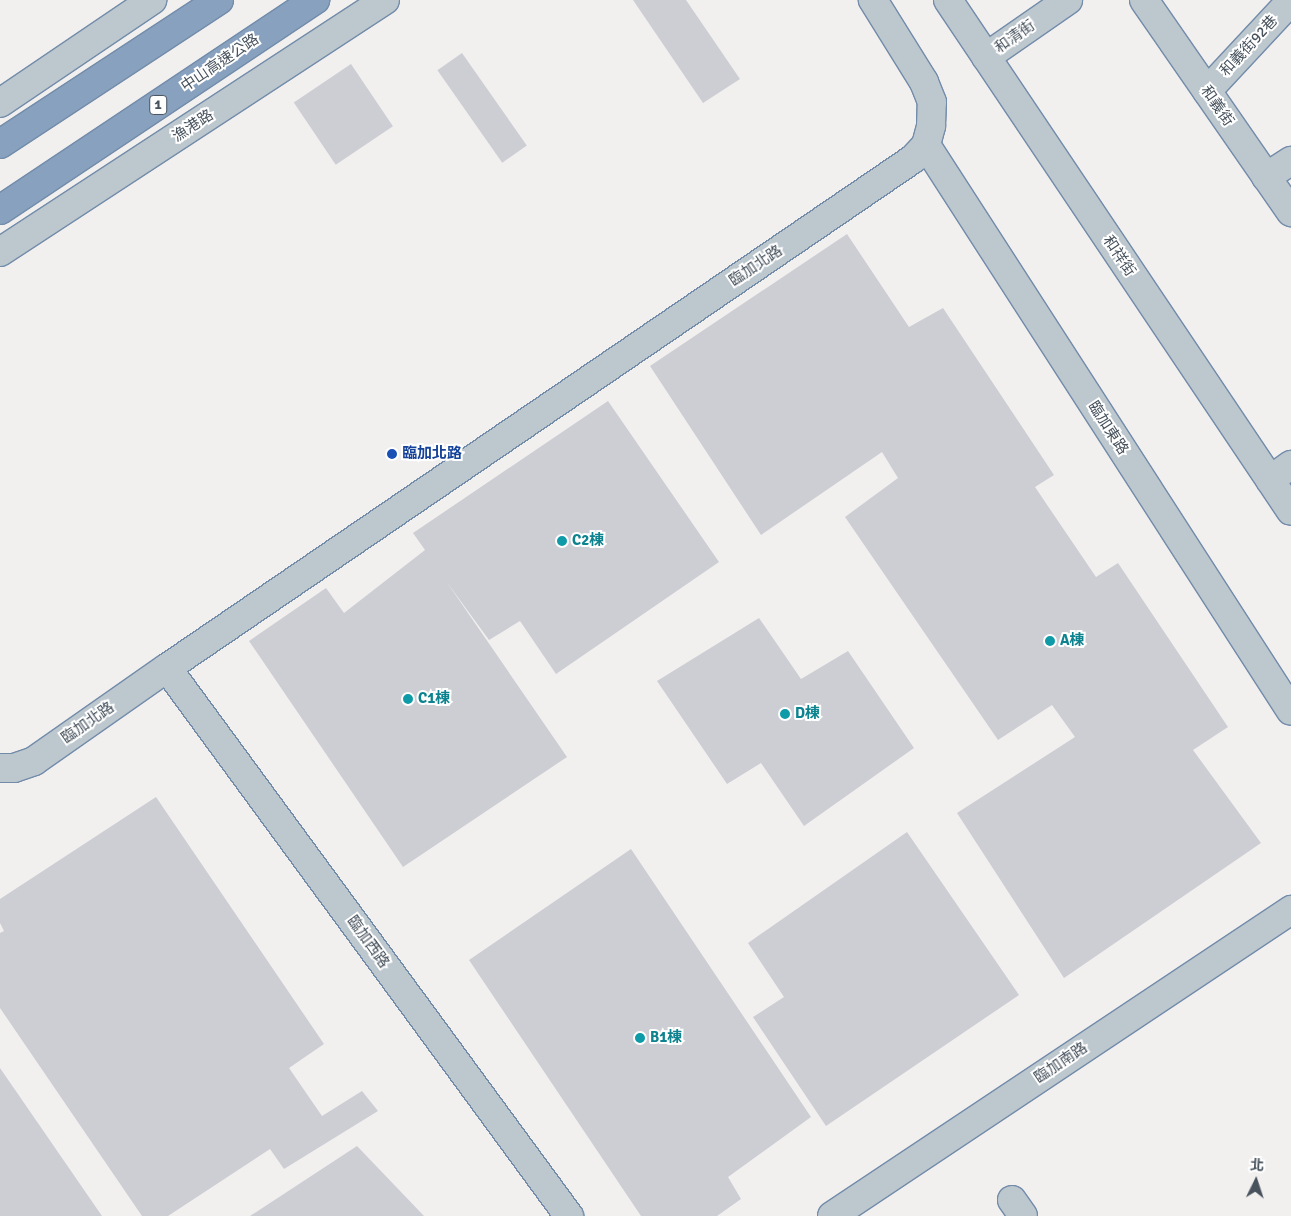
<!DOCTYPE html>
<meta charset="utf-8">
<style>
body{margin:0}
#map{position:relative;width:1291px;height:1216px;overflow:hidden;background:#f2efef;font-family:Signika,"Noto Sans TC",sans-serif}
div>[style]{position:absolute}
[style*='--x']{left:calc(var(--x)*1px);top:calc(var(--y)*1px);width:calc(var(--w)*1px);rotate:calc(var(--a)*1deg)}
.building>*{inset:0;background:#ccced4;transform-origin:0 0}
.roads{filter:drop-shadow(1px 0 #728caa) drop-shadow(-1px 0 #728caa) drop-shadow(0 1px #728caa) drop-shadow(0 -1px #728caa)}
.minor>*{height:28px;margin:-14px;padding:0 14px;transform-origin:14px;border-radius:14px;background:#bdc7ce}
.tertiary>*{height:28px;margin:-14px;padding:0 14px;transform-origin:14px;border-radius:14px;background:#bdc7ce}
.motorway>*{height:28px;margin:-14px;padding:0 14px;transform-origin:14px;border-radius:14px;background:#87a1be}
.dots>*{width:14px;height:14px;translate:-50% -50%;box-sizing:border-box;border:2px solid #fff;border-radius:50%}
span{translate:-50% -50%;white-space:nowrap;text-align:center;line-height:1.15;-webkit-text-stroke:4px #fff;paint-order:stroke}
.shield-label span{padding:1px 4px;background:#fff;border:1px solid;border-radius:4px;-webkit-text-stroke-width:0}
.shield-label{font-size:14px;color:#47525d;font-weight:700}
.street-label{font-size:15px;color:#47525d}
.transit-label{font-size:15px;color:#164399;font-weight:700}
.left{translate:0 -50%;text-align:left}
.culture-label{font-size:15px;color:#0d838f;font-weight:700}
.north{position:absolute;left:1231px;top:1156px;width:50px;height:50px;-webkit-text-stroke:4px #fff;paint-order:stroke;rotate:4deg;font-size:14px;font-weight:700;line-height:20px;text-align:center;color:#47525d}
.north::after{content:'';display:block;margin:auto;width:18px;height:22px;background:#47525d;clip-path:polygon(50% 0,100% 100%,50% 72%,0 100%)}
</style>
<div id="map">
<div class="building">
<div style="clip-path:polygon(633px 0,686px 0,740px 79px,703px 103px)"></div>
<div style="left:462px;top:53px;width:113px;height:30px;rotate:55deg"></div>
<div style="left:351px;top:64px;width:75px;height:69px;rotate:56deg"></div>
<div style="clip-path:polygon(847px 234px,909px 327px,943px 308px,1054px 475px,1035px 487px,1096px 577px,1118px 563px,1228px 727px,1193px 750px,1261px 843px,1064px 978px,957px 813px,1075px 737px,1052px 705px,998px 740px,845px 517px,898px 478px,882px 452px,761px 535px,650px 366px)"></div>
<div style="clip-path:polygon(608px 401px,719px 562px,556px 674px,520px 621px,489px 640px,446px 581px,567px 757px,403px 867px,249px 641px,326px 588px,344px 613px,425px 550px,413px 533px)"></div>
<div style="clip-path:polygon(759px 618px,801px 679px,848px 651px,914px 748px,804px 826px,761px 763px,727px 784px,657px 681px)"></div>
<div style="clip-path:polygon(156px 797px,324px 1044px,289px 1068px,322px 1116px,362px 1091px,378px 1111px,284px 1169px,270px 1149px,168px 1216px,142px 1216px,0 1008px,0 933px,4px 931px,0 923px,0 899px)"></div>
<div style="clip-path:polygon(907px 832px,1019px 995px,826px 1126px,753px 1017px,784px 997px,748px 943px)"></div>
<div style="clip-path:polygon(631px 849px,811px 1117px,728px 1177px,741px 1199px,717px 1216px,641px 1216px,469px 960px)"></div>
<div style="clip-path:polygon(0 1068px,102px 1216px,0 1216px)"></div>
<div style="clip-path:polygon(357px 1146px,424px 1216px,250px 1216px)"></div>
</div>
<div class="roads">
<div class="minor">
<div style="--x:948;--y:0;--w:615;--a:56.13"></div>
<div style="--x:1144;--y:0;--w:258;--a:55.3"></div>
<div style="--x:986;--y:57;--w:100;--a:-34.8"></div>
<div style="--x:1207;--y:91;--w:123;--a:-47"></div>
<div style="--x:926;--y:145;--w:673;--a:57.18"></div>
<div style="--x:1266;--y:177;--w:30;--a:-33"></div>
<div style="--x:1270;--y:480;--w:26;--a:-36"></div>
<div style="--x:167;--y:668;--w:680;--a:53.74"></div>
<div style="--x:0;--y:768;--w:14;--a:0"></div>
<div style="--x:14;--y:768;--w:21;--a:-19"></div>
<div style="--x:34;--y:761;--w:162;--a:-35"></div>
<div style="--x:167;--y:668;--w:903;--a:-34.31"></div>
<div style="--x:913;--y:159;--w:19;--a:-47"></div>
<div style="--x:926;--y:145;--w:20;--a:-75"></div>
<div style="--x:931;--y:126;--w:24;--a:-88"></div>
<div style="--x:932;--y:102;--w:22;--a:-112"></div>
<div style="--x:924;--y:82;--w:97;--a:-121.9"></div>
<div style="--x:1012;--y:1200;--w:19;--a:55"></div>
<div style="--x:832;--y:1216;--w:552;--a:-33.69"></div>
</div>
<div class="tertiary">
<div style="--x:0;--y:103;--w:184;--a:-34.1"></div>
<div style="--x:0;--y:252;--w:460;--a:-33.2"></div>
</div>
<div class="motorway">
<div style="--x:0;--y:144;--w:262;--a:-33.3"></div>
<div style="--x:0;--y:210;--w:379;--a:-33.7"></div>
</div>
</div>
<div class="dots">
<div style="left:392px;top:454px;background:#1a4fb4"></div>
<div style="left:562px;top:541px;background:#0f9aa8"></div>
<div style="left:1050px;top:641px;background:#0f9aa8"></div>
<div style="left:408px;top:699px;background:#0f9aa8"></div>
<div style="left:785px;top:714px;background:#0f9aa8"></div>
<div style="left:640px;top:1038px;background:#0f9aa8"></div>
</div>
<div class="shield-label">
<span style="left:158px;top:105px">1</span>
</div>
<div class="street-label">
<span style="left:1015px;top:37px;rotate:-35deg">和清街</span>
<span style="left:1249px;top:46px;rotate:-47deg">和義街92巷</span>
<span style="left:220px;top:63px;rotate:-34deg">中山高速公路</span>
<span style="left:1217px;top:106px;rotate:55deg">和義街</span>
<span style="left:193px;top:126px;rotate:-33deg">漁港路</span>
<span style="left:1119px;top:256px;rotate:56deg">和祥街</span>
<span style="left:756px;top:266px;rotate:-34deg">臨加北路</span>
<span style="left:1108px;top:428px;rotate:57deg">臨加東路</span>
<span style="left:88px;top:723px;rotate:-35deg">臨加北路</span>
<span style="left:368px;top:942px;rotate:54deg">臨加西路</span>
<span style="left:1061px;top:1063px;rotate:-34deg">臨加南路</span>
</div>
<div class="transit-label">
<span class="left" style="left:402px;top:454px">臨加北路</span>
</div>
<div class="culture-label">
<span class="left" style="left:572px;top:541px">C2棟</span>
<span class="left" style="left:1060px;top:641px">A棟</span>
<span class="left" style="left:418px;top:699px">C1棟</span>
<span class="left" style="left:795px;top:714px">D棟</span>
<span class="left" style="left:650px;top:1038px">B1棟</span>
</div>
<div class="north">北</div>
</div>
